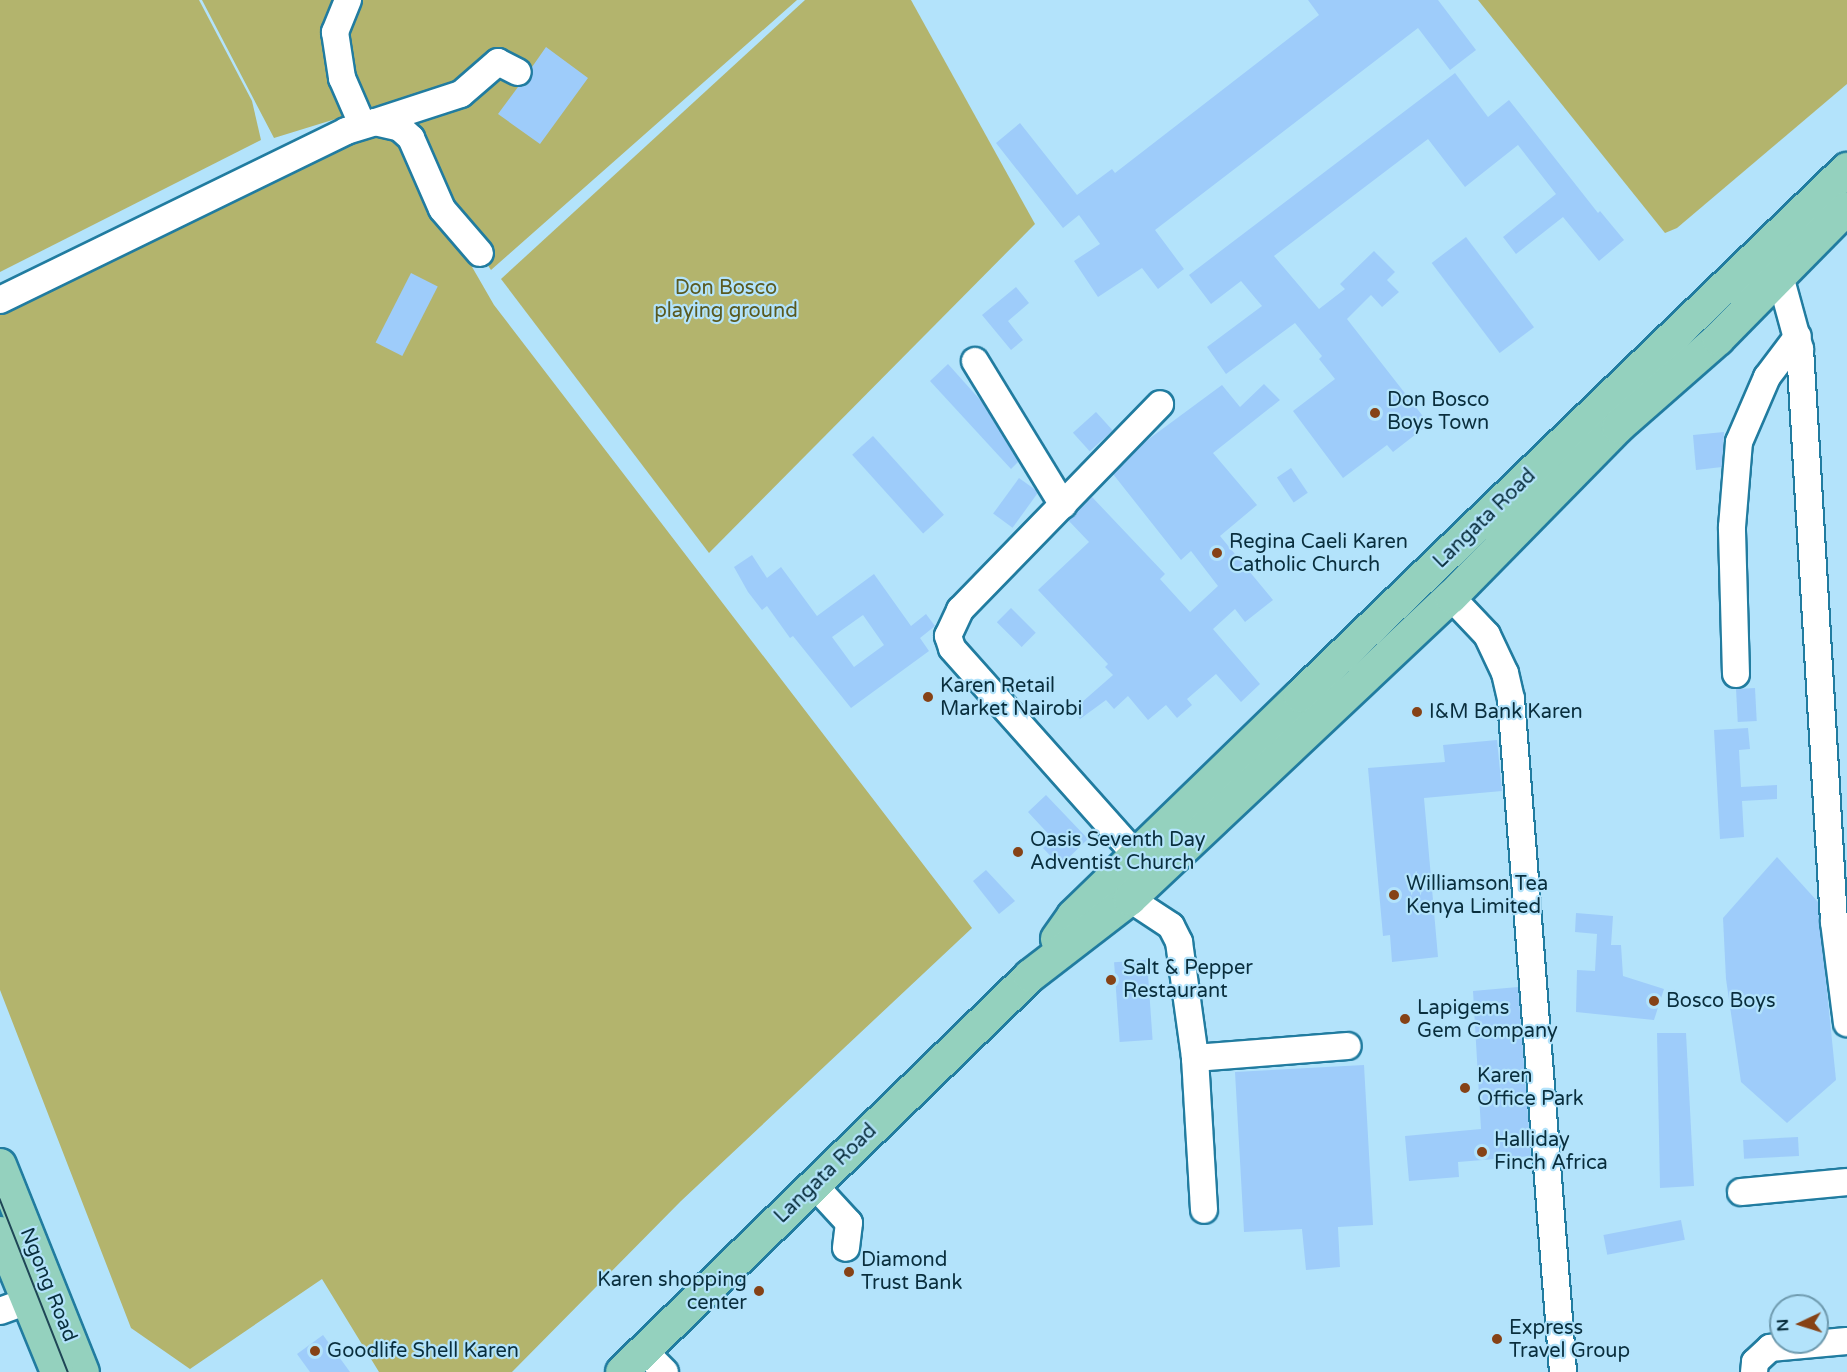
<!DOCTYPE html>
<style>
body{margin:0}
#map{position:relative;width:1847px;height:1372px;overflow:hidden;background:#b3e3fb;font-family:"Varela Round",sans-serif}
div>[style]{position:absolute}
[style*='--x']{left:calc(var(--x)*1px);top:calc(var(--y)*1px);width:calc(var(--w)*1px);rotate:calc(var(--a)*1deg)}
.green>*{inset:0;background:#b3b46d}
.building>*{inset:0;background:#9eccfa;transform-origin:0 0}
.roads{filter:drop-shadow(2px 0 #217ca0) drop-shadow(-2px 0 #217ca0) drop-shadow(0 2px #217ca0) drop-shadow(0 -2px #217ca0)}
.minor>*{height:26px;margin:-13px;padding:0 13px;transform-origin:13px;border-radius:13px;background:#fff}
.major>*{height:32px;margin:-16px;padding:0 16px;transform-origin:16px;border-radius:16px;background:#94d1be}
.tram>*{height:1.5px;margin:-0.75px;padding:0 0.75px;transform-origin:0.75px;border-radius:0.75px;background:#1f4656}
.dots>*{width:16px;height:16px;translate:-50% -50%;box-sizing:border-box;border:3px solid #b3e3fb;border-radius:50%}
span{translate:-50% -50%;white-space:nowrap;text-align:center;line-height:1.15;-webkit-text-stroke:4.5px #b3e3fb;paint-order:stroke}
.park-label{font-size:20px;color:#5a5a20}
.poi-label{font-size:20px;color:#092e3d}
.left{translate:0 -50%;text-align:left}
.right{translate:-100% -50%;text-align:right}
.street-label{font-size:20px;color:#092e3d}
.north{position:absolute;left:1769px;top:1294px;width:60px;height:60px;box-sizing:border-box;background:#b3e3fb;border:2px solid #6f9baf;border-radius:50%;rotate:266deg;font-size:16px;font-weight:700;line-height:24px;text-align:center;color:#092e3d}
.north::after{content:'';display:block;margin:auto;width:21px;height:27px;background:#864216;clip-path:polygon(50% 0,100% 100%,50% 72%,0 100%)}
</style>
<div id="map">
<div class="green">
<div style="clip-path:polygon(0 0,199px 0,252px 101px,261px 140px,0 272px)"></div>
<div style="clip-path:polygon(202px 0,797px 0,491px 270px,381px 105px,274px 138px)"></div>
<div style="clip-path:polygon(805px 0,911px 0,1035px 224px,709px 553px,501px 279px)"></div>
<div style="clip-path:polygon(1478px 0,1847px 0,1847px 84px,1677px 228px,1665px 233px)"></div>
<div style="clip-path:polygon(388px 121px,494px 305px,972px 928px,681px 1201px,512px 1372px,379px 1372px,322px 1279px,190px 1369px,131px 1328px,0 990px,0 291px)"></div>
</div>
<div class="building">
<div style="clip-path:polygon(1308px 0,1438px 0,1476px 50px,1450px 70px,1418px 28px,1155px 230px,1184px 269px,1158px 289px,1142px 268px,1098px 297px,1074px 261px,1100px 244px,1079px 215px,1063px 228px,996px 143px,1020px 123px,1077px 195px,1112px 169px,1115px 173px,1319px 15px)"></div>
<div style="clip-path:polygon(546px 47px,588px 78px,540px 144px,498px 114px,518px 87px,531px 79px,532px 67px)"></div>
<div style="clip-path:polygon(1455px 73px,1488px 117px,1509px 100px,1598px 213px,1600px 211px,1624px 240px,1599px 261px,1563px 217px,1516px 254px,1503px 237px,1556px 194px,1518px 145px,1465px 187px,1428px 139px,1274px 256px,1319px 309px,1345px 289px,1340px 284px,1374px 251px,1395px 272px,1387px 280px,1399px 292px,1382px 307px,1371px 295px,1347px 319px,1429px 424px,1393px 452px,1387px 445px,1343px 478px,1293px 411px,1335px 379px,1319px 359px,1322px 356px,1295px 323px,1226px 374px,1207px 347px,1262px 306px,1241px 281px,1211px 304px,1189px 275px)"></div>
<div style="left:1466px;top:237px;width:113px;height:43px;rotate:53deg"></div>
<div style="left:411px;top:273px;width:30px;height:78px;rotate:27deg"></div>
<div style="clip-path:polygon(1016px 287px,1029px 303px,1008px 321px,1023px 340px,1011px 350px,982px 315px)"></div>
<div style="clip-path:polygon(948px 364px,982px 402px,1019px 461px,1011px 469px,930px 381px)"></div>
<div style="clip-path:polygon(1264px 384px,1280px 400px,1213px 453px,1257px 505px,1220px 536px,1273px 600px,1245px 622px,1235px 609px,1213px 629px,1260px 684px,1241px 702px,1216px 674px,1187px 699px,1192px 705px,1177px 718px,1166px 705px,1148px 720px,1128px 696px,1114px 709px,1106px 700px,1080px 719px,1073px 710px,1113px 675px,1105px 667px,1108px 664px,1038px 590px,1089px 542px,1068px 520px,1092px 497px,1165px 574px,1160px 579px,1190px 612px,1218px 586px,1191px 551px,1181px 560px,1113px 474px,1142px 444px,1222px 385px,1240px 407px)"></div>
<div style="left:1096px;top:412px;width:25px;height:31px;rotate:48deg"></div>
<div style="clip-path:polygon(1724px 432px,1722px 467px,1696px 470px,1693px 435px)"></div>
<div style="left:873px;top:436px;width:106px;height:28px;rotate:48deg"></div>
<div style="left:1291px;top:468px;width:30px;height:17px;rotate:56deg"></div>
<div style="left:1019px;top:478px;width:24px;height:44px;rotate:36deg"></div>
<div style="clip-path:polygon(evenodd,752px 555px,767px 578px,781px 567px,817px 616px,874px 574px,911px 626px,926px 614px,935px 626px,920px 638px,929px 651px,851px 708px,793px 636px,790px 638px,767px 606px,762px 610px,748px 592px,734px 567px,752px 555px,863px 615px,884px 645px,854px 667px,832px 637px,863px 615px)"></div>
<div style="left:1011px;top:608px;width:35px;height:20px;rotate:45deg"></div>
<div style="left:1755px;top:688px;width:33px;height:19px;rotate:87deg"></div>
<div style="clip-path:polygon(1748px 728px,1750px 749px,1739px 750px,1741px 787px,1777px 785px,1777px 799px,1742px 801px,1744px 837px,1720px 839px,1714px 730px)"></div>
<div style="clip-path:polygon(1497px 740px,1502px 791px,1424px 798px,1438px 957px,1392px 962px,1390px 935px,1383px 936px,1368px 768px,1445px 762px,1443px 745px)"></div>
<div style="clip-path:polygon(1046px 795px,1088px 839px,1060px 866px,1043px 848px,1053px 839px,1028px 812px)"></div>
<div style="clip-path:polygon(1777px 857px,1818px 902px,1836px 1080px,1787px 1123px,1741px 1082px,1726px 979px,1723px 918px)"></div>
<div style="clip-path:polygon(986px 870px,1015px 901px,999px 914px,973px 881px)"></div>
<div style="clip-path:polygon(1576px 913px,1613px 916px,1611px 945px,1621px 945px,1623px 976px,1664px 989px,1654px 1020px,1576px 1012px,1577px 970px,1595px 971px,1597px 934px,1575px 932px)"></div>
<div style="left:1147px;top:960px;width:80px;height:33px;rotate:86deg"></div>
<div style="clip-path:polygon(1518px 987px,1531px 1156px,1458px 1162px,1459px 1177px,1409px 1181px,1405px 1136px,1481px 1129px,1473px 991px)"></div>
<div style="clip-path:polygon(1657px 1033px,1686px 1033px,1694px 1186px,1660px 1188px)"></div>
<div style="clip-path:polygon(1364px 1065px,1373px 1225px,1338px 1227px,1340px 1267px,1306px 1270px,1302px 1229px,1244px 1232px,1235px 1072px)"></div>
<div style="left:1798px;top:1137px;width:19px;height:55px;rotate:87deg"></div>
<div style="left:1681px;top:1220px;width:20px;height:79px;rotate:79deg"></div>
<div style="clip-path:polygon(323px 1335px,350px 1372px,310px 1372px,297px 1354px)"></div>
</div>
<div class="roads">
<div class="minor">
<div style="--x:348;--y:0;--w:35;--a:112"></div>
<div style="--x:335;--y:32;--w:47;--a:81.3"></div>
<div style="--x:342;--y:78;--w:50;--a:66.5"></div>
<div style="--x:375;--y:122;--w:90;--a:-18"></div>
<div style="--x:461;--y:94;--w:49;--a:-40.9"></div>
<div style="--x:498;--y:62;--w:22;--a:27"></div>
<div style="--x:1780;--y:276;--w:76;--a:74.7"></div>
<div style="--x:1800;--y:349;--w:574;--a:86.6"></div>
<div style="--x:1834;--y:922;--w:102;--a:82.7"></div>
<div style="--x:0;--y:300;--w:385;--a:-26"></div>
<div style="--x:346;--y:131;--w:30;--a:-17"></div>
<div style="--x:375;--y:122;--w:26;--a:13"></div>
<div style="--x:400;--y:128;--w:15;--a:42"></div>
<div style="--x:411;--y:138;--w:77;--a:66.4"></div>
<div style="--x:442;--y:209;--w:58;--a:49.2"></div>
<div style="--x:975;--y:361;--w:169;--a:58.6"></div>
<div style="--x:1451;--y:597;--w:52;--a:46.5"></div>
<div style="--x:1487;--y:635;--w:42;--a:64.7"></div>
<div style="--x:1505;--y:673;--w:27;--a:77"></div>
<div style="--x:1511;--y:699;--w:675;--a:85.58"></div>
<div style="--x:1736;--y:674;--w:147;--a:-91.6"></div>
<div style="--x:1732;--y:527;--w:85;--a:-85.3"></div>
<div style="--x:1739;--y:442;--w:71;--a:-66.7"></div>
<div style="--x:1767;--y:377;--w:51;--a:-52.9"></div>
<div style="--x:1137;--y:856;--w:278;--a:-131.7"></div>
<div style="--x:952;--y:648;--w:13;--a:-108"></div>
<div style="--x:948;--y:636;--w:29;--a:-65"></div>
<div style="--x:960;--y:610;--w:287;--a:-45.8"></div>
<div style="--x:1130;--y:899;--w:49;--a:33.4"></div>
<div style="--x:1171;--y:926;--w:18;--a:63"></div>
<div style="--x:1179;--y:942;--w:117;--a:82.1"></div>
<div style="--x:1195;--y:1058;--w:152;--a:86.6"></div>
<div style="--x:1195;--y:1058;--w:153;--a:-4.5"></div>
<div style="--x:815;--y:1186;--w:50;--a:47.4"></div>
<div style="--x:849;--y:1223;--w:25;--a:97"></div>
<div style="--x:1741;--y:1192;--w:106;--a:-5.4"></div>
<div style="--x:0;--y:1311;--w:30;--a:-20"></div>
<div style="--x:643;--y:1350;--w:31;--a:45"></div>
<div style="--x:1754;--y:1372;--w:10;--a:-84"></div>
<div style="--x:1755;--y:1362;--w:21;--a:-43"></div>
<div style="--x:1770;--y:1348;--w:77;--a:-5.2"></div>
</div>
<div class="major">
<div style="--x:1057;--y:939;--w:28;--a:-55"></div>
<div style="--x:1073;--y:916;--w:316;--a:-44.1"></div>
<div style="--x:1300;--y:696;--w:760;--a:-43.93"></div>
<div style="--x:0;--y:1165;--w:223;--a:68.2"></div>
<div style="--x:0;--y:1233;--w:150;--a:67.7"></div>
<div style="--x:622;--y:1372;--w:569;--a:-44.14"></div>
<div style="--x:1030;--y:976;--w:126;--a:-37.6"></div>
<div style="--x:1130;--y:899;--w:441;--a:-43.3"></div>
<div style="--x:1451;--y:597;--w:238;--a:-45.5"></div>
<div style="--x:1618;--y:427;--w:133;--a:-41.3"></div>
<div style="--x:1718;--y:339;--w:184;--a:-45.4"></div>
</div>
</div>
<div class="tram">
<div style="--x:0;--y:1199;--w:186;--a:68.5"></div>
</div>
<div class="dots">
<div style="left:1375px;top:413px;background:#864216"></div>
<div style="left:1217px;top:553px;background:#864216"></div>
<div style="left:928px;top:697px;background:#864216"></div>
<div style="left:1417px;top:712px;background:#864216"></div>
<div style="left:1018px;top:852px;background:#864216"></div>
<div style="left:1394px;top:895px;background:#864216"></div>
<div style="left:1111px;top:980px;background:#864216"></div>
<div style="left:1654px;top:1001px;background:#864216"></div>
<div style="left:1405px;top:1019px;background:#864216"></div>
<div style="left:1465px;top:1088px;background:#864216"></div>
<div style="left:1482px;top:1152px;background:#864216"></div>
<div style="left:849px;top:1272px;background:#864216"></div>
<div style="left:759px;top:1291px;background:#864216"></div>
<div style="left:1497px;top:1339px;background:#864216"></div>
<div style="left:315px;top:1351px;background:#864216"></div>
</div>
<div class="park-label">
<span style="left:726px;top:300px">Don Bosco<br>playing ground</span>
</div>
<div class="poi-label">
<span class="left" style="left:1387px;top:412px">Don Bosco<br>Boys Town</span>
<span class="left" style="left:1229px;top:554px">Regina Caeli Karen<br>Catholic Church</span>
<span class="left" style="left:940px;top:698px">Karen Retail<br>Market Nairobi</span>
<span class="left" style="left:1429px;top:712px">I&amp;M Bank Karen</span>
<span class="left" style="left:1030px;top:852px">Oasis Seventh Day<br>Adventist Church</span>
<span class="left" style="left:1406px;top:896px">Williamson Tea<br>Kenya Limited</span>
<span class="left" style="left:1123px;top:980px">Salt &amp; Pepper<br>Restaurant</span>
<span class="left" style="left:1666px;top:1001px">Bosco Boys</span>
<span class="left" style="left:1417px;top:1020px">Lapigems<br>Gem Company</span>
<span class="left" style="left:1477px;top:1088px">Karen<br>Office Park</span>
<span class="left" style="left:1494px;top:1152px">Halliday<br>Finch Africa</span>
<span class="left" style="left:861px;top:1272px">Diamond<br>Trust Bank</span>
<span class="right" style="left:747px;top:1292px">Karen shopping<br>center</span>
<span class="left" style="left:1509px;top:1340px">Express<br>Travel Group</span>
<span class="left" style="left:327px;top:1351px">Goodlife Shell Karen</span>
</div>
<div class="street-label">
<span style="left:1485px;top:519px;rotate:-44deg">Langata Road</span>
<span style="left:826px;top:1174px;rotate:-44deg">Langata Road</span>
<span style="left:48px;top:1285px;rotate:68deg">Ngong Road</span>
</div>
<div class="north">N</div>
</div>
